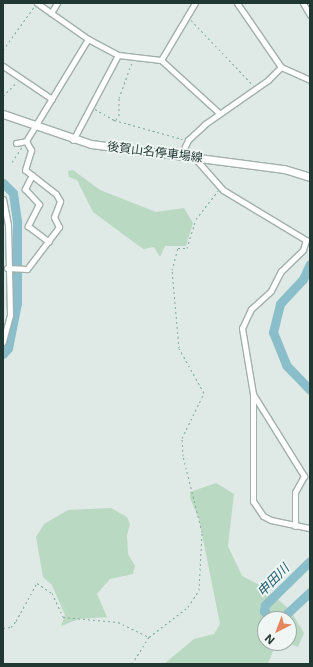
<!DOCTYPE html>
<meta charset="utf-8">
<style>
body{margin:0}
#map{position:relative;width:313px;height:667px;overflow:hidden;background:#dfe9e5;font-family:Inter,"Noto Sans JP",sans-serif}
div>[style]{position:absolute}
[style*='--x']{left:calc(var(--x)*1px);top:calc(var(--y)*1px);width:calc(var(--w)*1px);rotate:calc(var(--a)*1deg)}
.green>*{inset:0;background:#b9d9c3}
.river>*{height:9px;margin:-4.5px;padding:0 4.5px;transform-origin:4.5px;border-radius:4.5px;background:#8abeca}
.path>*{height:1px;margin-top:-0.5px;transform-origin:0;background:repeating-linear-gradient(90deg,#81aa9f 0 2px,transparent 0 5px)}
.roads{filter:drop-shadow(1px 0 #a2b0ac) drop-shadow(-1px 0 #a2b0ac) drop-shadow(0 1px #a2b0ac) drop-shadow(0 -1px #a2b0ac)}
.minor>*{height:5px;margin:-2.5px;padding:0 2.5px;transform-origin:2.5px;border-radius:2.5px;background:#fff}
.secondary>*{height:7px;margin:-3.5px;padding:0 3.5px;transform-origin:3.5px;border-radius:3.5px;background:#fff}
span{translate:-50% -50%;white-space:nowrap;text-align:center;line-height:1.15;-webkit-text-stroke:3.5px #eff6f3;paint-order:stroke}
.street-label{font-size:12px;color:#213732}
.water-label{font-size:13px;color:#215e6e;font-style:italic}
.frame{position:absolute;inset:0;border:4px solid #213732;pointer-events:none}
.north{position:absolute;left:257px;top:611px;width:40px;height:40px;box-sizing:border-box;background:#eff6f3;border:1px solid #9daaa6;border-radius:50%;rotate:222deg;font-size:11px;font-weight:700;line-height:16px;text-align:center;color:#213732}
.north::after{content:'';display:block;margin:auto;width:14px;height:18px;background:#e7855f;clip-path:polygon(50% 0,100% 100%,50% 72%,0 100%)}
</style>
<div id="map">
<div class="green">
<div style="clip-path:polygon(73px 170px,100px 190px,156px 212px,184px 208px,193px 223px,186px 246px,165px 246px,160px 257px,154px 247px,144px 249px,139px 246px,93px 212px,77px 180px,69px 177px,68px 171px)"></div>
<div style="clip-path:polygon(216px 483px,234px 494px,228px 546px,242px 576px,265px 588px,290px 610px,304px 633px,298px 647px,288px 643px,289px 619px,265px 619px,265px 643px,276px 643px,268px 664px,164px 664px,194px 639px,214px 634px,220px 624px,199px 519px,190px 498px,190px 492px)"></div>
<div style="clip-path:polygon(111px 508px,127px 517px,130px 524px,127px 535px,128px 554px,135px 566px,133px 574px,110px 579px,97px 594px,107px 617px,79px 619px,61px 626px,65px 615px,52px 585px,43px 577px,36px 537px,44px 524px,68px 510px)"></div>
</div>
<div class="river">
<div style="--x:3;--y:183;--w:14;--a:45"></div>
<div style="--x:13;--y:193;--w:30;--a:82"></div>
<div style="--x:17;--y:223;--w:80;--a:90"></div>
<div style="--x:17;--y:303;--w:46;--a:101.3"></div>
<div style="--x:8;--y:348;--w:8;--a:130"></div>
<div style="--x:310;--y:264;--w:17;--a:115"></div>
<div style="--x:303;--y:279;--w:34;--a:133"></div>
<div style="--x:280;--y:304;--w:29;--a:104"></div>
<div style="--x:273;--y:332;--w:35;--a:68"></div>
<div style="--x:286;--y:365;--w:35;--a:46"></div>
<div style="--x:271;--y:619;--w:11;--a:-131"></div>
<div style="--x:264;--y:611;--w:6;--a:-81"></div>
<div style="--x:265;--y:605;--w:63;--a:-44.4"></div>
<div style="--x:281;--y:619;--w:40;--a:-43"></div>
</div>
<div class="path">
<div style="--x:191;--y:20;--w:90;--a:46.4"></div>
<div style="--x:3;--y:50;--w:53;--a:-54.2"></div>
<div style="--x:3;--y:96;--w:20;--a:-45"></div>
<div style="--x:95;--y:109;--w:22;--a:30"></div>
<div style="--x:114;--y:120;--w:71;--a:15.6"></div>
<div style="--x:116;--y:120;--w:6;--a:-59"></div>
<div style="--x:119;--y:115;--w:17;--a:-90"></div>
<div style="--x:119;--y:98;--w:38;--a:-70"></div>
<div style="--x:12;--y:162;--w:18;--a:-56"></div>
<div style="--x:3;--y:628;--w:8;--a:-7"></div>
<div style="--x:11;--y:627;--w:8;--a:-50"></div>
<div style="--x:16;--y:621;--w:43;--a:-61.1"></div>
<div style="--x:37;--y:583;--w:18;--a:34"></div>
<div style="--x:52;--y:593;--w:26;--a:65"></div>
<div style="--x:63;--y:617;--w:55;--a:5.2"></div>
<div style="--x:118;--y:622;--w:34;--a:26"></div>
<div style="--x:132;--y:664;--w:32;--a:-58"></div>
<div style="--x:149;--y:637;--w:49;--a:-37.6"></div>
<div style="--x:188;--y:607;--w:20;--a:-57"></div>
<div style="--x:199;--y:590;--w:58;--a:-87"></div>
<div style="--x:202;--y:532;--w:78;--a:-104"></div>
<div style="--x:183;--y:456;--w:18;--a:-93"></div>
<div style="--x:182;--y:438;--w:50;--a:-63.9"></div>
<div style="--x:204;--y:393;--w:51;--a:-119.1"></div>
<div style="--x:179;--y:348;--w:78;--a:-95.1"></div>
<div style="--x:172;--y:270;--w:23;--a:-75"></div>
<div style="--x:178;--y:248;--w:9;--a:0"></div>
<div style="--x:187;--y:248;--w:30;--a:-73"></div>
<div style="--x:196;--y:219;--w:36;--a:-52"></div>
</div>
<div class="roads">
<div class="minor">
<div style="--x:37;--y:3;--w:62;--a:35.2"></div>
<div style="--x:88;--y:39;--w:34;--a:28"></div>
<div style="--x:118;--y:55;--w:43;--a:6.6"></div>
<div style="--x:161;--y:60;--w:79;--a:42.4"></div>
<div style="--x:237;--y:3;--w:78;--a:55.5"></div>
<div style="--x:303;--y:3;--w:14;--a:60"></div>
<div style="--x:51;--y:13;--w:12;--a:-59"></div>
<div style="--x:161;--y:60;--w:66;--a:-59.2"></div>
<div style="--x:3;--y:66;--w:59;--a:34"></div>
<div style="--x:73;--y:140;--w:96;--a:-62.1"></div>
<div style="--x:16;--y:143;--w:10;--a:-11"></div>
<div style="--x:181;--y:155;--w:17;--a:-65"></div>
<div style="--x:188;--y:140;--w:23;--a:-43"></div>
<div style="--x:205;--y:124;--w:77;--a:-34.9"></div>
<div style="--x:268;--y:80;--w:18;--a:-45"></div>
<div style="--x:281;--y:67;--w:32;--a:24"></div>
<div style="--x:193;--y:156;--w:45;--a:48.6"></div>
<div style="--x:223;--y:190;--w:97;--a:31.1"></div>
<div style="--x:306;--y:240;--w:10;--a:107"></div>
<div style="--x:303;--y:250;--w:30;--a:136"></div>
<div style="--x:281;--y:271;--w:22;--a:117"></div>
<div style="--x:271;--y:291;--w:27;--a:138"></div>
<div style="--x:251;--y:309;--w:21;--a:115"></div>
<div style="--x:242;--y:328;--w:67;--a:80.5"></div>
<div style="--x:253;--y:394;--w:107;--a:90"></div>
<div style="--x:253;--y:501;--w:18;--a:56"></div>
<div style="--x:263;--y:516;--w:9;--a:27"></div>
<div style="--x:271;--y:520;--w:40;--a:12"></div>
<div style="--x:32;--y:175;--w:16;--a:117"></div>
<div style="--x:25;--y:189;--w:21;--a:47"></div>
<div style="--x:39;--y:204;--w:25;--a:117"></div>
<div style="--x:28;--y:226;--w:26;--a:37"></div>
<div style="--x:3;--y:199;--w:26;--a:79"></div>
<div style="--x:8;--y:225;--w:90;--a:88.7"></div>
<div style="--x:10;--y:315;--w:28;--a:105"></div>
<div style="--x:7;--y:268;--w:20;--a:3"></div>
<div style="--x:27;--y:269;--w:53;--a:-52.7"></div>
<div style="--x:59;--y:227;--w:11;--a:-117"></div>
<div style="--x:54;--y:217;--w:17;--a:-69"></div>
<div style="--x:60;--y:201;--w:8;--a:-120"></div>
<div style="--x:56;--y:194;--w:39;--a:-142"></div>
<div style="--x:25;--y:170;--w:21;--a:-73"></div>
<div style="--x:31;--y:150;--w:10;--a:-119"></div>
<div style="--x:26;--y:141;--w:119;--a:-58.7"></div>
<div style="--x:253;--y:394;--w:97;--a:58.1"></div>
<div style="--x:304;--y:476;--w:18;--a:119"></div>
<div style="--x:295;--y:492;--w:34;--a:90"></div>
</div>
<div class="secondary">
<div style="--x:3;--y:114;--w:93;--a:18.8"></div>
<div style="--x:91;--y:144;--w:195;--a:7.4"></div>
<div style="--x:284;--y:169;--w:27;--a:17"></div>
</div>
</div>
<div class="street-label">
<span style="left:155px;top:152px;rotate:7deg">後賀山名停車場線</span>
</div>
<div class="water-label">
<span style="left:273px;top:580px;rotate:-46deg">申田川</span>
</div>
<div class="frame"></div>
<div class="north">N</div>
</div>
